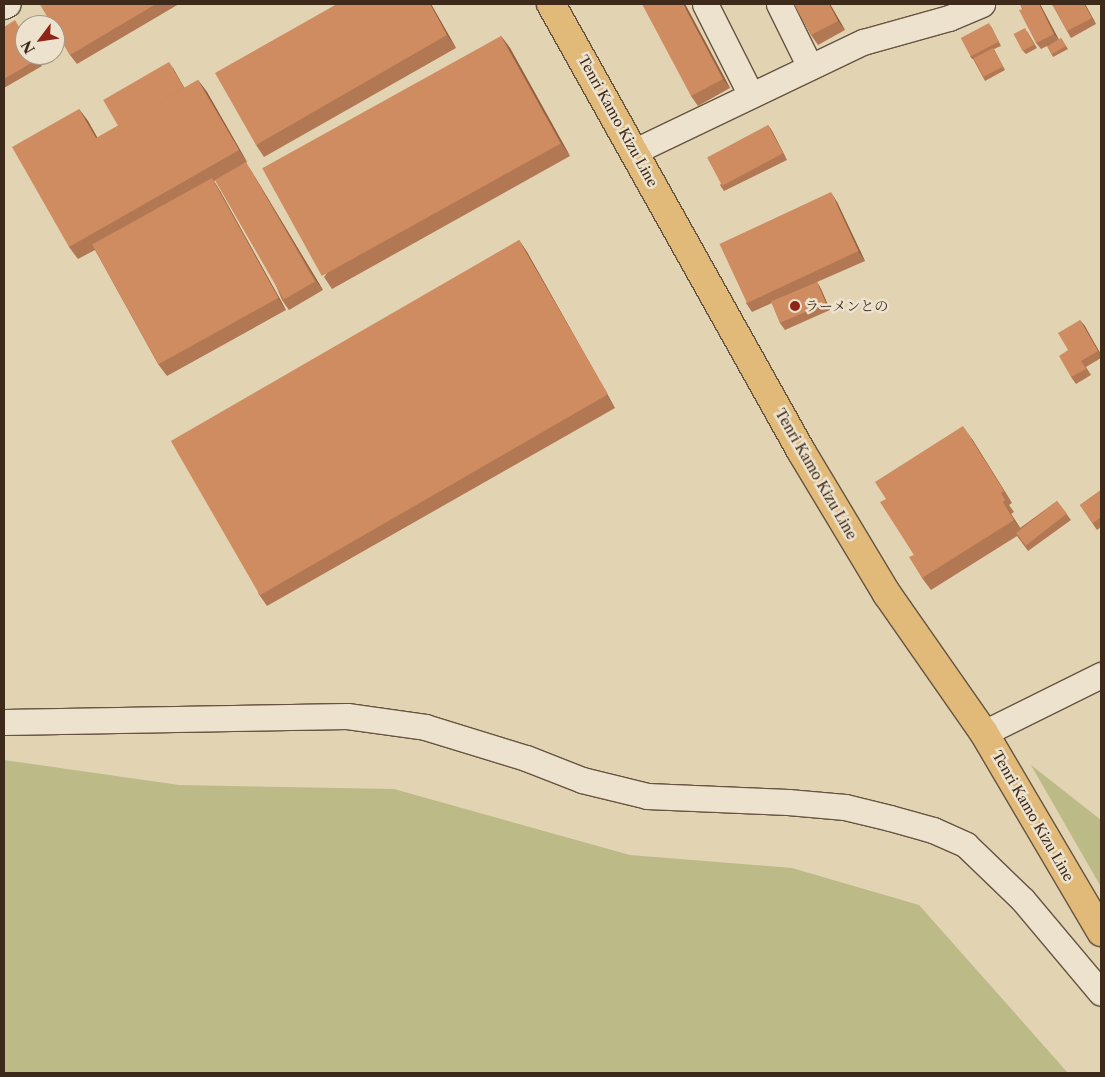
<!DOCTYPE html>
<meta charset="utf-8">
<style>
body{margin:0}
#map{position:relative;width:1105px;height:1077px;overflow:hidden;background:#e2d3b3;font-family:"Libre Caslon Text","Noto Serif JP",serif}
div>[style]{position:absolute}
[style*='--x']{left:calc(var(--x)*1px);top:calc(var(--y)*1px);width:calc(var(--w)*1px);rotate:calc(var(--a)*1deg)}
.green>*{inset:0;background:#bcba87}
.roads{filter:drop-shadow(1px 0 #665440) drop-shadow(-1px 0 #665440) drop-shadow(0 1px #665440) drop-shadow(0 -1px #665440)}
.minor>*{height:25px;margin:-12.5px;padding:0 12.5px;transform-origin:12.5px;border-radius:12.5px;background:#ece2ce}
.primary>*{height:28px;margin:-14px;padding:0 14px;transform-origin:14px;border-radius:14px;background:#e1ba7a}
.wall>*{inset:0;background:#b27853}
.shaded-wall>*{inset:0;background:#916243}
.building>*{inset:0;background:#cf8c60;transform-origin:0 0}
.dots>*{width:14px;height:14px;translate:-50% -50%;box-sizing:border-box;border:2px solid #ece2ce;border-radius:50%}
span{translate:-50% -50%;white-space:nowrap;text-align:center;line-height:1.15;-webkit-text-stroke:5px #ece2ce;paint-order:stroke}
.street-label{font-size:14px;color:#3d2a1a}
.poi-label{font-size:14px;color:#3d2a1a}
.left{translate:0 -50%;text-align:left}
.frame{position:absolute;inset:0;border:5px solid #3d2a1a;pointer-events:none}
.north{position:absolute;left:15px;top:15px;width:50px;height:50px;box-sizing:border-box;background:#ece2ce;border:1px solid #a69886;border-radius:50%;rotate:239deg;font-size:14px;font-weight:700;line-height:20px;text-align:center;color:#3d2a1a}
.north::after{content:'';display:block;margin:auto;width:18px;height:22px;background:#8f2418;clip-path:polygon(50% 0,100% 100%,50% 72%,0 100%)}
</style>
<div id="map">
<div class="green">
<div style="clip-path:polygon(4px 760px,179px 785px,394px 789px,630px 855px,792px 868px,919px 905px,1068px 1073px,4px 1073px)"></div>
<div style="clip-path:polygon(1031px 765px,1101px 820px,1101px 887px)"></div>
</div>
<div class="roads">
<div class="minor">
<div style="--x:705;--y:4;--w:102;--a:63.2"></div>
<div style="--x:779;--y:4;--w:70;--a:63.8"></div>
<div style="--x:4;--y:6;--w:4;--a:-27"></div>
<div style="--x:635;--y:151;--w:253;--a:-25.6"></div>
<div style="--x:863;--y:42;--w:89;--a:-15.6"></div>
<div style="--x:949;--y:18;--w:36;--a:-23"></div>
<div style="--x:4;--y:722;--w:343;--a:-1"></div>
<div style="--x:347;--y:716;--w:79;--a:8"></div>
<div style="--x:425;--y:727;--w:106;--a:17.1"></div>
<div style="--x:526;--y:758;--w:60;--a:21.4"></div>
<div style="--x:582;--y:780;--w:67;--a:13.8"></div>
<div style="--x:647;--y:796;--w:141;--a:2.4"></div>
<div style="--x:788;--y:802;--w:57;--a:5"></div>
<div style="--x:845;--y:807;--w:46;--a:13.7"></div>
<div style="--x:890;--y:818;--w:45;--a:15.6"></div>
<div style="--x:933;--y:830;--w:36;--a:24"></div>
<div style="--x:966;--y:845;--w:79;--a:44"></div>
<div style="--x:1023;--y:900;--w:121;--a:50"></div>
<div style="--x:984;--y:733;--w:131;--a:-26.4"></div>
</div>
<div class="primary">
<div style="--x:551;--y:4;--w:512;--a:60.78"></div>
<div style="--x:801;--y:451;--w:167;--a:59"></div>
<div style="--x:887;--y:594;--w:169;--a:55.1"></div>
<div style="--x:984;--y:733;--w:231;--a:59.5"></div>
</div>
</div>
<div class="wall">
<div style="clip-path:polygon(40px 4px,179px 4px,77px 64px,70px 55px)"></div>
<div style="clip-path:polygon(431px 4px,456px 48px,264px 157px,256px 145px)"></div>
<div style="clip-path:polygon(685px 4px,730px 88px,698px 106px,691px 96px)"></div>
<div style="clip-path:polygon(794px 4px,830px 4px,845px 30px,818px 45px,811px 35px)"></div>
<div style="clip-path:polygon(1020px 4px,1040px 4px,1059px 40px,1061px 38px,1068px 49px,1053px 57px,1047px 46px,1041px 49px,1036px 43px)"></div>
<div style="clip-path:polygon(1052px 4px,1085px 4px,1096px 24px,1071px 38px,1067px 31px)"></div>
<div style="clip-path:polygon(991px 26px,1001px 46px,994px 49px,1005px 70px,985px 81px,973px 59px,972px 59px,970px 56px)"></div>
<div style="clip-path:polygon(4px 27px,20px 27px,25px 55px,36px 55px,42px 66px,4px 88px)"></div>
<div style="clip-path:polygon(1027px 31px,1037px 48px,1026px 54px,1023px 51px)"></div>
<div style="clip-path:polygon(501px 36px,510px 48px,570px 156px,332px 289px,324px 277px)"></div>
<div style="clip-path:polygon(173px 68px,184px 88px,198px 80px,207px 92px,247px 162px,246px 163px,252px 172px,323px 290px,289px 310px,282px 300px,229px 173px,214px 181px,220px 191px,286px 310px,167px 376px,158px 364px,95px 250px,78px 259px,69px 247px,79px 109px,88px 121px,97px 138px,118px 126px)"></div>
<div style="clip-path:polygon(768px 125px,772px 131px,787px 160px,724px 191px,720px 185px)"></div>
<div style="clip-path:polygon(837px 202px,865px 261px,817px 282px,821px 289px,830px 310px,785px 330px,780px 323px,772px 303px,752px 312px,746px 303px)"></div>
<div style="clip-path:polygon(519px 240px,527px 252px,615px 408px,267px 606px,258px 593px)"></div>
<div style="clip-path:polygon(1080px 320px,1101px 354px,1101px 358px,1086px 367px,1091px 375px,1076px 384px,1071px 377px,1068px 350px)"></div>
<div style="clip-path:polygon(972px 439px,1012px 503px,1009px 505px,1014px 512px,1011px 514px,1020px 528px,1057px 501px,1071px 520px,1028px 551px,1017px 536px,931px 590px,922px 578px,914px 555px,886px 499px)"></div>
<div style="clip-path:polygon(1101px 490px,1101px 527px,1097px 530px,1080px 505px)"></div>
</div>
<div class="shaded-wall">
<div style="clip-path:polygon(430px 4px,431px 4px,456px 48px,447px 35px)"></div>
<div style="clip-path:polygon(683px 4px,685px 4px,730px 88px,723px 79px)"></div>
<div style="clip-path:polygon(829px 4px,830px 4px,845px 30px,838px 21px)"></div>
<div style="clip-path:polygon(1039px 4px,1040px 4px,1059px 40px,1054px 34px)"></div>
<div style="clip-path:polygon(1084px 4px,1085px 4px,1096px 24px,1092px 18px)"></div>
<div style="clip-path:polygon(501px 36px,510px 48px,570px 156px,561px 143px)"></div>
<div style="clip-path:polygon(169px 62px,173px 68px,189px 96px,185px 90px)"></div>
<div style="clip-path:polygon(198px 80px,207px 92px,247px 162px,239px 150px)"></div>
<div style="clip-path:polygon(79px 109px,88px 121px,105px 151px,96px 138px)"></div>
<div style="clip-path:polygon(768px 125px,772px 131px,787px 160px,783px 153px)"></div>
<div style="clip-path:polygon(246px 162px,252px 172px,323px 290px,316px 281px)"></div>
<div style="clip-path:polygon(212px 178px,220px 191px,286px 310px,278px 298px)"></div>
<div style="clip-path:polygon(831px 192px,837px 202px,865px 261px,858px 251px)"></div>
<div style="clip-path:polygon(519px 240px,527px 252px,615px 408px,607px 395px)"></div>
<div style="clip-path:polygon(817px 282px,821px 289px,830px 310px,826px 303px)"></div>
<div style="clip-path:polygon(1080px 320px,1085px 326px,1101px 355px,1098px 351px)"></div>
<div style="clip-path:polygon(963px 426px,972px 439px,1012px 503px,1004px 491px)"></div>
<div style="clip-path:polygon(1003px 502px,1023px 532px,1014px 520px)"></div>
</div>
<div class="building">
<div style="clip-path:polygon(40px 4px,156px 4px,70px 55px,55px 30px,55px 25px,52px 25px)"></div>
<div style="clip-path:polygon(337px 4px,430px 4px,447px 35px,256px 145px,215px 73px)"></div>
<div style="clip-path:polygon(642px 4px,683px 4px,723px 79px,691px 96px)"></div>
<div style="clip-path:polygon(794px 4px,829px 4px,838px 21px,811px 35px)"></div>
<div style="clip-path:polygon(1020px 4px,1039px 4px,1054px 34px,1036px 43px,1019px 10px,1023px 9px)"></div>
<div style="clip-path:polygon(1052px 4px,1084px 4px,1092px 18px,1067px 31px)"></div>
<div style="clip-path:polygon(15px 20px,25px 37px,25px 55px,35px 55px,38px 59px,4px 79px,4px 27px)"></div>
<div style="left:989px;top:23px;width:21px;height:32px;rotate:62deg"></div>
<div style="left:1025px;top:28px;width:19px;height:13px;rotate:62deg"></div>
<div style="left:501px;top:36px;width:123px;height:273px;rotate:61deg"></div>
<div style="left:1061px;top:38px;width:9px;height:16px;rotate:58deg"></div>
<div style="left:993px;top:48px;width:21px;height:22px;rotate:62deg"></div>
<div style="left:169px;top:62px;width:30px;height:76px;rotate:60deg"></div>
<div style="clip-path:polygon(198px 80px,239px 150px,69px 247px,12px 147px,79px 109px,96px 138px)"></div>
<div style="left:768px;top:125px;width:32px;height:69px;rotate:62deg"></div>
<div style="left:246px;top:162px;width:138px;height:36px;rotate:60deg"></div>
<div style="left:212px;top:178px;width:137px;height:137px;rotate:61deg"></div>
<div style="left:831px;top:192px;width:65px;height:123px;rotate:65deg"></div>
<div style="left:519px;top:240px;width:178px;height:402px;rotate:60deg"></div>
<div style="left:817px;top:282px;width:23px;height:50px;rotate:67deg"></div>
<div style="clip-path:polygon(1080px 320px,1098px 351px,1081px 361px,1086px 369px,1071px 377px,1059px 356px,1068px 350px,1058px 333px)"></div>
<div style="clip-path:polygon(963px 426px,1004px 491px,1001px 493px,1005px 500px,1003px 502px,1014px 520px,922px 578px,909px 557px,914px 555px,880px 502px,886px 499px,875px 482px)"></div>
<div style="clip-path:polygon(1101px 490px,1101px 517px,1093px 523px,1080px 505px)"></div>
<div style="left:1057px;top:501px;width:16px;height:52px;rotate:52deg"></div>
</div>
<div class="dots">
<div style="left:795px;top:306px;background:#8f2418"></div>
</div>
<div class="street-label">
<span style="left:618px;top:121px;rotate:61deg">Tenri Kamo Kizu Line</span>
<span style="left:816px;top:474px;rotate:60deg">Tenri Kamo Kizu Line</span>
<span style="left:1033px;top:816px;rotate:60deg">Tenri Kamo Kizu Line</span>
</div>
<div class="poi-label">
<span class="left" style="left:805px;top:306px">ラーメンとの</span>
</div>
<div class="frame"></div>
<div class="north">N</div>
</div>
